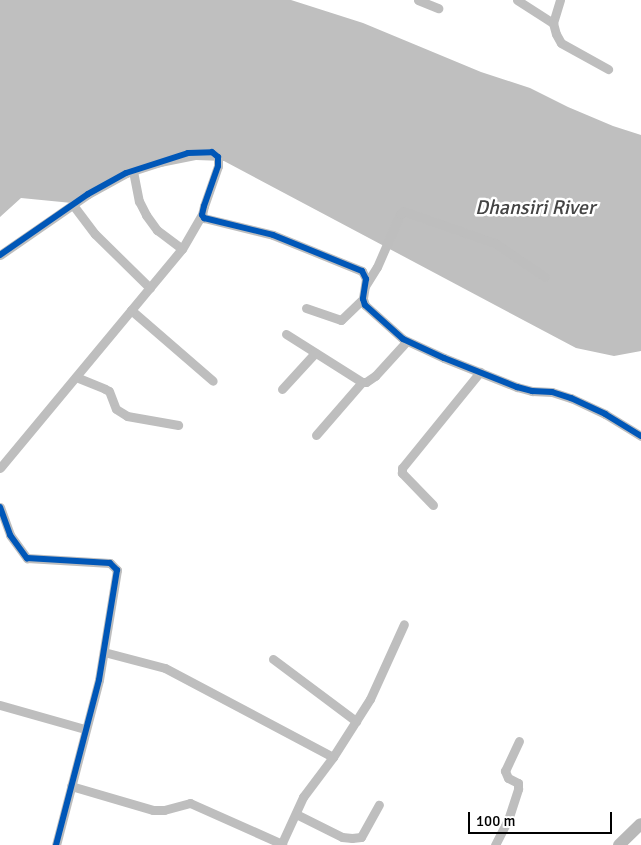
<!DOCTYPE html>
<style>
body{margin:0}
#map{position:relative;width:641px;height:845px;overflow:hidden;background:#fff;font-family:Signika,sans-serif}
div>[style]{position:absolute}
[style*='--x']{left:calc(var(--x)*1px);top:calc(var(--y)*1px);width:calc(var(--w)*1px);rotate:calc(var(--a)*1deg)}
.water>*{inset:0;background:#bfbfbf}
.street>*{height:9px;margin:-4.5px;padding:0 4.5px;transform-origin:4.5px;border-radius:4.5px;background:#bebebe}
.secondary>*{height:12px;margin:-6px;padding:0 6px;transform-origin:6px;border-radius:6px;background:#b8b8b8}
.cycleway>*{height:6px;margin:-3px;padding:0 3px;transform-origin:3px;border-radius:3px;background:#0057b8}
span{translate:-50% -50%;white-space:nowrap;text-align:center;line-height:1.15;-webkit-text-stroke:5px #fff;paint-order:stroke}
.water-label{font-size:20px;color:#444;font-style:italic}
.scale{position:absolute;left:468px;top:812px;width:144px;height:22px;box-sizing:border-box;border:2px solid #000;border-top:0;padding-left:6px;font-size:15px;line-height:18px;white-space:nowrap;color:#000;-webkit-text-stroke:4px #fff;paint-order:stroke}
</style>
<div id="map">
<div class="water">
<div style="clip-path:polygon(0 0,291px 0,363px 23px,481px 72px,530px 88px,568px 107px,613px 126px,641px 135px,641px 351px,614px 356px,576px 348px,224px 161px,196px 160px,151px 169px,87px 193px,72px 203px,21px 198px,0 217px)"></div>
</div>
<div class="street">
<div style="--x:418;--y:0;--w:22;--a:22"></div>
<div style="--x:517;--y:0;--w:43;--a:32.6"></div>
<div style="--x:560;--y:0;--w:24;--a:107"></div>
<div style="--x:553;--y:23;--w:11;--a:75"></div>
<div style="--x:556;--y:34;--w:10;--a:61"></div>
<div style="--x:561;--y:43;--w:54;--a:29"></div>
<div style="--x:133;--y:171;--w:31;--a:79"></div>
<div style="--x:139;--y:201;--w:16;--a:63"></div>
<div style="--x:146;--y:215;--w:19;--a:54"></div>
<div style="--x:157;--y:230;--w:31;--a:37"></div>
<div style="--x:73;--y:205;--w:36;--a:53"></div>
<div style="--x:95;--y:234;--w:77;--a:44.5"></div>
<div style="--x:0;--y:255;--w:107;--a:-34.7"></div>
<div style="--x:88;--y:194;--w:43;--a:-28.9"></div>
<div style="--x:126;--y:173;--w:65;--a:-17.9"></div>
<div style="--x:188;--y:153;--w:24;--a:-2"></div>
<div style="--x:212;--y:152;--w:8;--a:40"></div>
<div style="--x:218;--y:157;--w:9;--a:90"></div>
<div style="--x:218;--y:166;--w:42;--a:109.3"></div>
<div style="--x:204;--y:206;--w:9;--a:103"></div>
<div style="--x:202;--y:215;--w:4;--a:56"></div>
<div style="--x:204;--y:218;--w:71;--a:13.8"></div>
<div style="--x:273;--y:235;--w:96;--a:22"></div>
<div style="--x:362;--y:271;--w:9;--a:63"></div>
<div style="--x:366;--y:279;--w:20;--a:99"></div>
<div style="--x:363;--y:299;--w:6;--a:72"></div>
<div style="--x:365;--y:305;--w:51;--a:41.8"></div>
<div style="--x:403;--y:339;--w:45;--a:24.9"></div>
<div style="--x:444;--y:358;--w:79;--a:21.7"></div>
<div style="--x:517;--y:387;--w:16;--a:15"></div>
<div style="--x:532;--y:391;--w:20;--a:3"></div>
<div style="--x:552;--y:392;--w:20;--a:18"></div>
<div style="--x:571;--y:398;--w:38;--a:25"></div>
<div style="--x:605;--y:414;--w:42;--a:31.4"></div>
<div style="--x:365;--y:286;--w:22;--a:-58"></div>
<div style="--x:377;--y:267;--w:58;--a:-66.5"></div>
<div style="--x:400;--y:214;--w:4;--a:-45"></div>
<div style="--x:403;--y:211;--w:97;--a:19.2"></div>
<div style="--x:495;--y:243;--w:60;--a:34.2"></div>
<div style="--x:306;--y:308;--w:37;--a:19"></div>
<div style="--x:341;--y:320;--w:30;--a:-44"></div>
<div style="--x:131;--y:310;--w:108;--a:40.9"></div>
<div style="--x:286;--y:334;--w:90;--a:32.3"></div>
<div style="--x:362;--y:382;--w:4;--a:0"></div>
<div style="--x:366;--y:382;--w:11;--a:-34"></div>
<div style="--x:375;--y:376;--w:47;--a:-47.6"></div>
<div style="--x:76;--y:377;--w:31;--a:22"></div>
<div style="--x:105;--y:389;--w:4;--a:27"></div>
<div style="--x:109;--y:391;--w:19;--a:69"></div>
<div style="--x:116;--y:409;--w:13;--a:32"></div>
<div style="--x:127;--y:416;--w:52;--a:10"></div>
<div style="--x:282;--y:389;--w:49;--a:-47.5"></div>
<div style="--x:316;--y:435;--w:70;--a:-49"></div>
<div style="--x:0;--y:468;--w:285;--a:-50.3"></div>
<div style="--x:182;--y:249;--w:39;--a:-60"></div>
<div style="--x:433;--y:505;--w:45;--a:-134.1"></div>
<div style="--x:402;--y:473;--w:5;--a:-90"></div>
<div style="--x:402;--y:468;--w:124;--a:-50.9"></div>
<div style="--x:0;--y:507;--w:30;--a:70"></div>
<div style="--x:10;--y:535;--w:29;--a:54"></div>
<div style="--x:27;--y:558;--w:83;--a:3.4"></div>
<div style="--x:110;--y:563;--w:10;--a:45"></div>
<div style="--x:117;--y:570;--w:111;--a:99.3"></div>
<div style="--x:99;--y:680;--w:171;--a:104.6"></div>
<div style="--x:104;--y:652;--w:63;--a:14.7"></div>
<div style="--x:165;--y:668;--w:190;--a:27.9"></div>
<div style="--x:273;--y:659;--w:104;--a:36.8"></div>
<div style="--x:0;--y:705;--w:88;--a:15.8"></div>
<div style="--x:71;--y:786;--w:85;--a:16.3"></div>
<div style="--x:153;--y:810;--w:11;--a:0"></div>
<div style="--x:164;--y:810;--w:27;--a:-15"></div>
<div style="--x:190;--y:803;--w:101;--a:24"></div>
<div style="--x:296;--y:814;--w:51;--a:26.6"></div>
<div style="--x:342;--y:837;--w:10;--a:6"></div>
<div style="--x:352;--y:838;--w:9;--a:-6"></div>
<div style="--x:361;--y:837;--w:37;--a:-61"></div>
<div style="--x:281;--y:845;--w:53;--a:-65.4"></div>
<div style="--x:303;--y:797;--w:50;--a:-53.1"></div>
<div style="--x:333;--y:757;--w:69;--a:-57.5"></div>
<div style="--x:370;--y:699;--w:82;--a:-65.6"></div>
<div style="--x:495;--y:845;--w:28;--a:-63"></div>
<div style="--x:508;--y:820;--w:33;--a:-72"></div>
<div style="--x:518;--y:789;--w:6;--a:-90"></div>
<div style="--x:518;--y:783;--w:11;--a:-153"></div>
<div style="--x:508;--y:778;--w:8;--a:-113"></div>
<div style="--x:505;--y:771;--w:33;--a:-65"></div>
</div>
<div class="secondary">
<div style="--x:619;--y:845;--w:30;--a:-44"></div>
</div>
<div class="cycleway">
<div style="--x:0;--y:255;--w:107;--a:-34.7"></div>
<div style="--x:88;--y:194;--w:43;--a:-28.9"></div>
<div style="--x:126;--y:173;--w:65;--a:-17.9"></div>
<div style="--x:188;--y:153;--w:24;--a:-2"></div>
<div style="--x:212;--y:152;--w:8;--a:40"></div>
<div style="--x:218;--y:157;--w:9;--a:90"></div>
<div style="--x:218;--y:166;--w:42;--a:109.3"></div>
<div style="--x:204;--y:206;--w:9;--a:103"></div>
<div style="--x:202;--y:215;--w:4;--a:56"></div>
<div style="--x:204;--y:218;--w:71;--a:13.8"></div>
<div style="--x:273;--y:235;--w:96;--a:22"></div>
<div style="--x:362;--y:271;--w:9;--a:63"></div>
<div style="--x:366;--y:279;--w:20;--a:99"></div>
<div style="--x:363;--y:299;--w:6;--a:72"></div>
<div style="--x:365;--y:305;--w:51;--a:41.8"></div>
<div style="--x:403;--y:339;--w:45;--a:24.9"></div>
<div style="--x:444;--y:358;--w:79;--a:21.7"></div>
<div style="--x:517;--y:387;--w:16;--a:15"></div>
<div style="--x:532;--y:391;--w:20;--a:3"></div>
<div style="--x:552;--y:392;--w:20;--a:18"></div>
<div style="--x:571;--y:398;--w:38;--a:25"></div>
<div style="--x:605;--y:414;--w:42;--a:31.4"></div>
<div style="--x:0;--y:507;--w:30;--a:70"></div>
<div style="--x:10;--y:535;--w:29;--a:54"></div>
<div style="--x:27;--y:558;--w:83;--a:3.4"></div>
<div style="--x:110;--y:563;--w:10;--a:45"></div>
<div style="--x:117;--y:570;--w:111;--a:99.3"></div>
<div style="--x:99;--y:680;--w:171;--a:104.6"></div>
</div>
<div class="water-label">
<span style="left:535px;top:207px">Dhansiri River</span>
</div>
<div class="scale">100 m</div>
</div>
